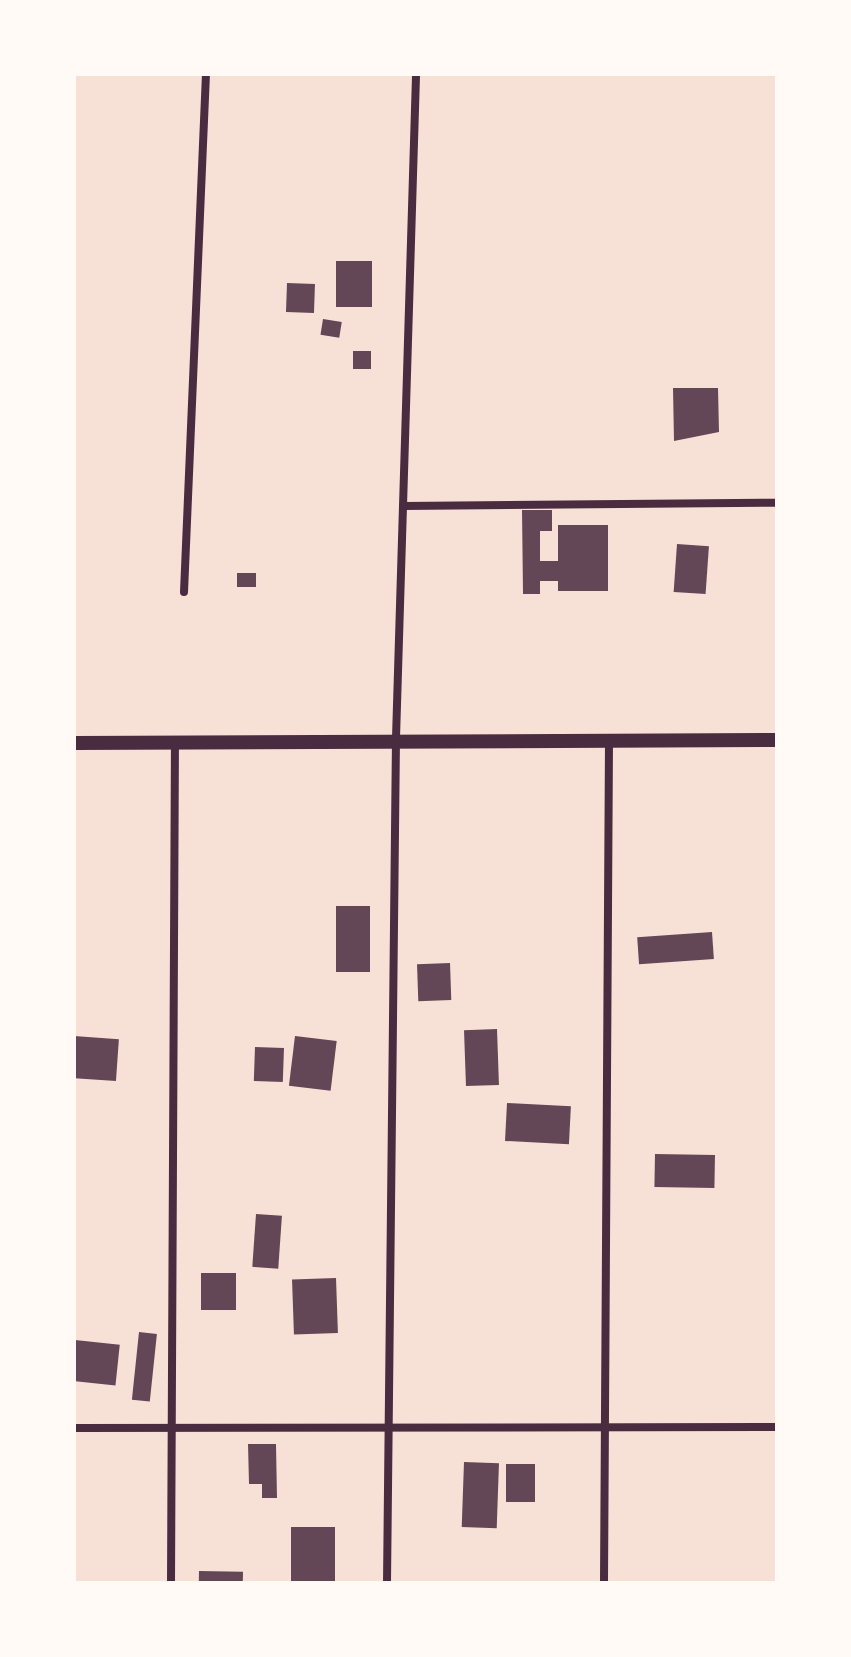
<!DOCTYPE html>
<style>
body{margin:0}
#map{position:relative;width:851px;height:1657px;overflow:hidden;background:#f7e1d7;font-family:Poppins,sans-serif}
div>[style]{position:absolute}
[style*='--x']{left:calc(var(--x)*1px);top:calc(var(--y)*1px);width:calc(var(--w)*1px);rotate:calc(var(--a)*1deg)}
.building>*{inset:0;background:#644757;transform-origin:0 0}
.minor>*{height:8px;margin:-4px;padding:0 4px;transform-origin:4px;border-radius:4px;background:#4a2c40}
.tertiary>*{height:14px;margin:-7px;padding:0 7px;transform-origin:7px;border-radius:7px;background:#4a2c40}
span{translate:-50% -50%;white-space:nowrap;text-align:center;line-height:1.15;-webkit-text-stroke:8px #fffaf5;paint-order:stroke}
.frame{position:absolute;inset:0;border:76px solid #fffaf5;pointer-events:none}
</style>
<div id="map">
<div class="building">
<div style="left:336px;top:261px;width:36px;height:46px"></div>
<div style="left:287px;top:283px;width:28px;height:29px;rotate:2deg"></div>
<div style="left:323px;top:319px;width:19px;height:16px;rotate:9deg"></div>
<div style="left:353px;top:351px;width:18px;height:18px"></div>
<div style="clip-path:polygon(673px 388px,718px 388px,719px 432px,674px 441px)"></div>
<div style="clip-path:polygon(522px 510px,552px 510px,552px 531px,540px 531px,540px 561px,558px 561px,558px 525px,608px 525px,608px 591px,558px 591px,558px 581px,540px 581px,540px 594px,523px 594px)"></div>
<div style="left:677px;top:544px;width:32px;height:48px;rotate:4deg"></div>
<div style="left:237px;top:573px;width:19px;height:14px"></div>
<div style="left:336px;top:906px;width:34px;height:66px"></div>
<div style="left:712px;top:932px;width:27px;height:75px;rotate:86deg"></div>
<div style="left:450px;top:963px;width:37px;height:33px;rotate:88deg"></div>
<div style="left:497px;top:1029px;width:56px;height:33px;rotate:88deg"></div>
<div style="left:74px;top:1036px;width:45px;height:42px;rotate:4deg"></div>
<div style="left:295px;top:1036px;width:42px;height:50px;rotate:7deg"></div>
<div style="left:255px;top:1047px;width:29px;height:34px;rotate:2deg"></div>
<div style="left:507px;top:1103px;width:64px;height:38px;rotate:3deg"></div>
<div style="left:655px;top:1154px;width:60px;height:33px;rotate:1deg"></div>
<div style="left:256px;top:1214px;width:26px;height:53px;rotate:4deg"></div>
<div style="left:201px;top:1273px;width:35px;height:37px"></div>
<div style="left:336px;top:1278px;width:55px;height:44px;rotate:88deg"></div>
<div style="left:139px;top:1332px;width:18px;height:68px;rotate:6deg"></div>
<div style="left:75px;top:1340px;width:45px;height:41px;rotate:6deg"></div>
<div style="clip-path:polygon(248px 1444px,276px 1444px,277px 1498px,262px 1498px,262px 1484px,249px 1484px)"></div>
<div style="left:464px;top:1462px;width:35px;height:65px;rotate:2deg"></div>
<div style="left:506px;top:1464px;width:29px;height:38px"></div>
<div style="left:291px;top:1527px;width:44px;height:54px"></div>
<div style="left:199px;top:1571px;width:44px;height:12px;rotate:1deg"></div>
</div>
<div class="minor">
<div style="--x:403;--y:506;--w:374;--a:-0.5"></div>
<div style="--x:184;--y:592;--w:518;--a:-87.57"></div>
<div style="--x:74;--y:1428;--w:703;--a:-0.08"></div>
<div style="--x:171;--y:1583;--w:840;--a:-89.73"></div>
<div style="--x:387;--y:1583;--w:845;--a:-89.39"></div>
<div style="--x:396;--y:738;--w:664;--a:-88.27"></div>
<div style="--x:604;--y:1583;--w:843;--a:-89.66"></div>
</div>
<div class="tertiary">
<div style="--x:74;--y:743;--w:703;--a:-0.24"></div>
</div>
<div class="frame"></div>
</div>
